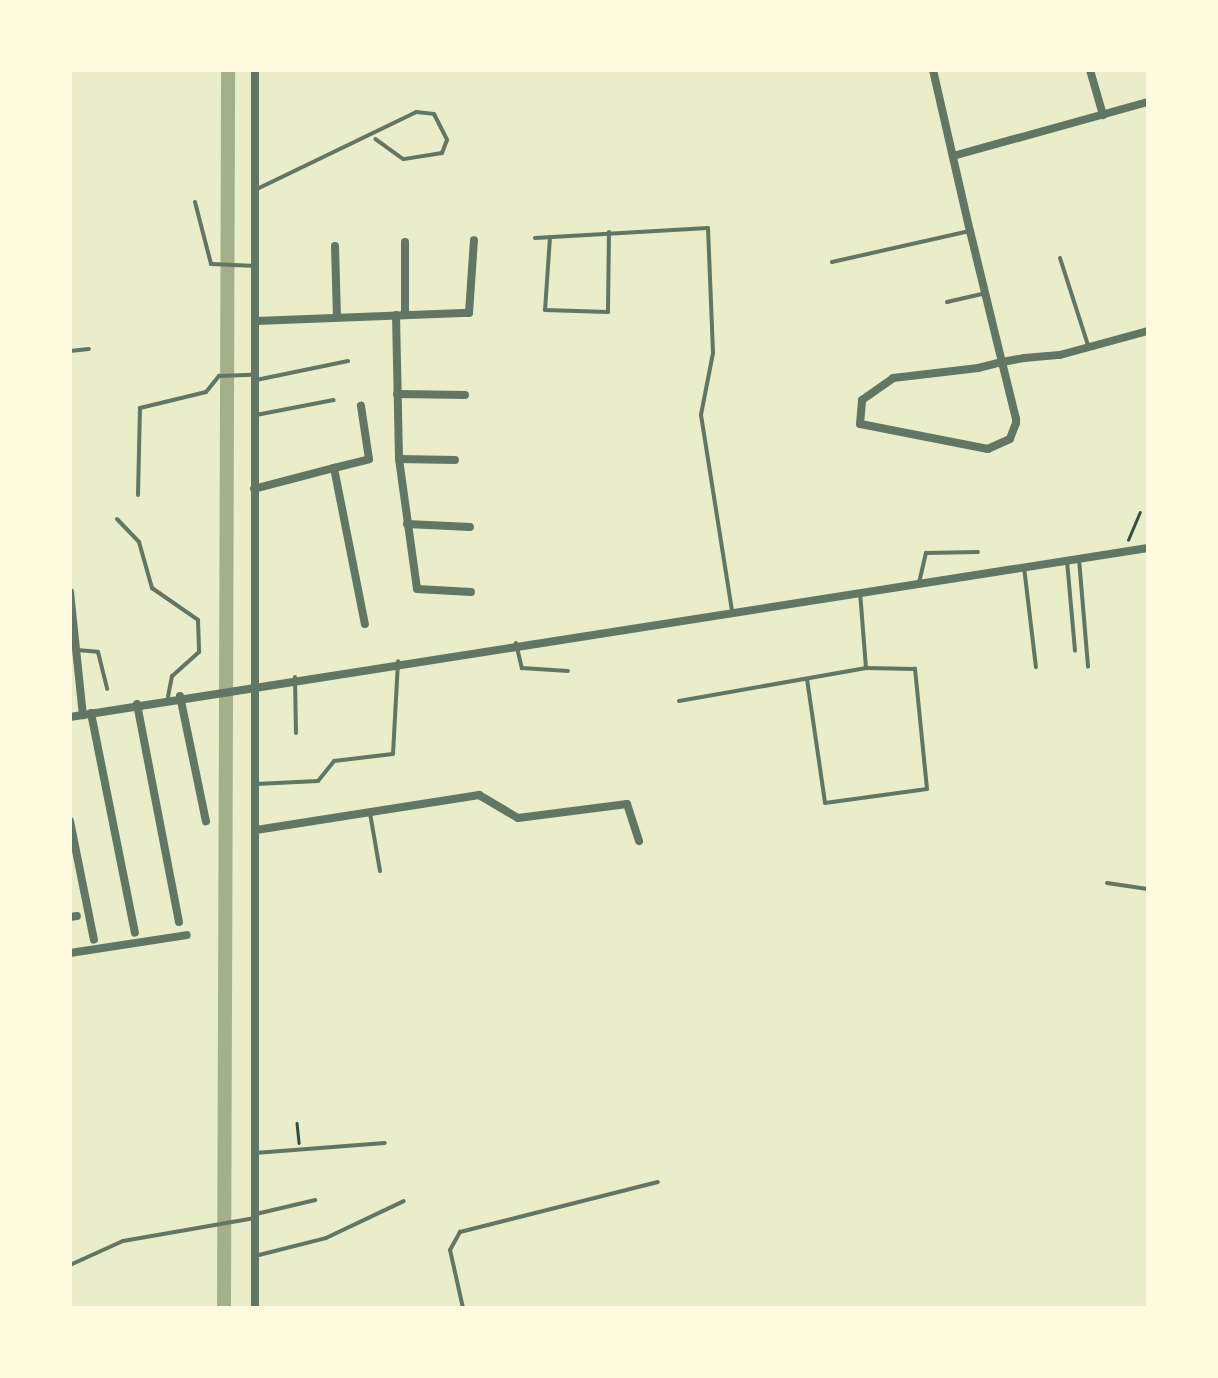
<!DOCTYPE html>
<style>
body{margin:0}
#map{position:relative;width:1218px;height:1378px;overflow:hidden;background:#e9edc9;font-family:"Archivo Narrow",sans-serif}
div>[style]{position:absolute}
[style*='--x']{left:calc(var(--x)*1px);top:calc(var(--y)*1px);width:calc(var(--w)*1px);rotate:calc(var(--a)*1deg)}
.canal>*{height:14px;margin:-7px;padding:0 7px;transform-origin:7px;border-radius:7px;background:#a3b18a}
.path>*{height:2.5px;margin:-1.25px;padding:0 1.25px;transform-origin:1.25px;border-radius:1.25px;background:#344e41}
.service>*{height:4px;margin:-2px;padding:0 2px;transform-origin:2px;border-radius:2px;background:#617663}
.minor>*{height:8px;margin:-4px;padding:0 4px;transform-origin:4px;border-radius:4px;background:#617663}
span{translate:-50% -50%;white-space:nowrap;text-align:center;line-height:1.15;-webkit-text-stroke:8px #fefae0;paint-order:stroke}
.frame{position:absolute;inset:0;border:72px solid #fefae0;pointer-events:none}
</style>
<div id="map">
<div class="canal">
<div style="--x:224;--y:1308;--w:1238;--a:-89.81"></div>
</div>
<div class="path">
<div style="--x:1128;--y:540;--w:30;--a:-67"></div>
<div style="--x:297;--y:1123;--w:20;--a:84"></div>
</div>
<div class="service">
<div style="--x:257;--y:189;--w:177;--a:-25.8"></div>
<div style="--x:416;--y:112;--w:18;--a:6"></div>
<div style="--x:434;--y:114;--w:29;--a:63"></div>
<div style="--x:447;--y:140;--w:14;--a:111"></div>
<div style="--x:442;--y:153;--w:39;--a:171"></div>
<div style="--x:403;--y:159;--w:34;--a:-144"></div>
<div style="--x:195;--y:202;--w:64;--a:75.5"></div>
<div style="--x:211;--y:264;--w:45;--a:2.5"></div>
<div style="--x:550;--y:237;--w:73;--a:93.9"></div>
<div style="--x:545;--y:310;--w:63;--a:1.8"></div>
<div style="--x:608;--y:312;--w:80;--a:-89.3"></div>
<div style="--x:535;--y:238;--w:173;--a:-3.3"></div>
<div style="--x:708;--y:228;--w:125;--a:87.7"></div>
<div style="--x:713;--y:353;--w:63;--a:101"></div>
<div style="--x:701;--y:415;--w:198;--a:81"></div>
<div style="--x:1060;--y:258;--w:91;--a:72.2"></div>
<div style="--x:832;--y:262;--w:141;--a:-12.7"></div>
<div style="--x:947;--y:302;--w:39;--a:-13"></div>
<div style="--x:70;--y:351;--w:19;--a:-6"></div>
<div style="--x:256;--y:380;--w:94;--a:-11.7"></div>
<div style="--x:256;--y:415;--w:79;--a:-10.9"></div>
<div style="--x:138;--y:495;--w:87;--a:-88.7"></div>
<div style="--x:140;--y:408;--w:68;--a:-13.6"></div>
<div style="--x:206;--y:392;--w:21;--a:-51"></div>
<div style="--x:219;--y:376;--w:33;--a:-2"></div>
<div style="--x:117;--y:519;--w:32;--a:46"></div>
<div style="--x:139;--y:542;--w:48;--a:74.2"></div>
<div style="--x:152;--y:588;--w:56;--a:34.8"></div>
<div style="--x:198;--y:620;--w:32;--a:88"></div>
<div style="--x:199;--y:652;--w:36;--a:138"></div>
<div style="--x:172;--y:676;--w:21;--a:101"></div>
<div style="--x:1079;--y:559;--w:108;--a:85.2"></div>
<div style="--x:1067;--y:561;--w:90;--a:84.9"></div>
<div style="--x:1024;--y:567;--w:101;--a:83.2"></div>
<div style="--x:919;--y:583;--w:31;--a:-77"></div>
<div style="--x:926;--y:553;--w:52;--a:-1.1"></div>
<div style="--x:516;--y:643;--w:26;--a:77"></div>
<div style="--x:522;--y:668;--w:46;--a:3.7"></div>
<div style="--x:77;--y:650;--w:21;--a:5"></div>
<div style="--x:98;--y:652;--w:38;--a:76"></div>
<div style="--x:295;--y:677;--w:56;--a:89"></div>
<div style="--x:807;--y:679;--w:125;--a:81.7"></div>
<div style="--x:825;--y:803;--w:103;--a:-7.8"></div>
<div style="--x:927;--y:789;--w:121;--a:-95.7"></div>
<div style="--x:915;--y:669;--w:49;--a:-178.8"></div>
<div style="--x:679;--y:701;--w:190;--a:-10"></div>
<div style="--x:866;--y:668;--w:76;--a:-94.5"></div>
<div style="--x:256;--y:784;--w:62;--a:-2.8"></div>
<div style="--x:318;--y:781;--w:26;--a:-51"></div>
<div style="--x:334;--y:761;--w:59;--a:-6.8"></div>
<div style="--x:393;--y:754;--w:93;--a:-86.9"></div>
<div style="--x:370;--y:813;--w:59;--a:80.2"></div>
<div style="--x:1107;--y:883;--w:41;--a:8.3"></div>
<div style="--x:255;--y:1153;--w:130;--a:-4.4"></div>
<div style="--x:256;--y:1214;--w:61;--a:-13.3"></div>
<div style="--x:255;--y:1256;--w:73;--a:-14.2"></div>
<div style="--x:326;--y:1238;--w:86;--a:-25.4"></div>
<div style="--x:70;--y:1265;--w:58;--a:-24.4"></div>
<div style="--x:123;--y:1241;--w:134;--a:-9.9"></div>
<div style="--x:463;--y:1308;--w:59;--a:-102.6"></div>
<div style="--x:450;--y:1250;--w:21;--a:-61"></div>
<div style="--x:460;--y:1232;--w:204;--a:-14.2"></div>
</div>
<div class="minor">
<div style="--x:255;--y:70;--w:1238;--a:90"></div>
<div style="--x:933;--y:70;--w:165;--a:77.1"></div>
<div style="--x:970;--y:231;--w:135;--a:76.3"></div>
<div style="--x:1002;--y:362;--w:59;--a:76.2"></div>
<div style="--x:1016;--y:419;--w:4;--a:90"></div>
<div style="--x:1016;--y:423;--w:17;--a:111"></div>
<div style="--x:1010;--y:439;--w:24;--a:156"></div>
<div style="--x:988;--y:449;--w:130;--a:-168.9"></div>
<div style="--x:860;--y:424;--w:24;--a:-85"></div>
<div style="--x:862;--y:400;--w:38;--a:-35"></div>
<div style="--x:893;--y:378;--w:86;--a:-6.7"></div>
<div style="--x:978;--y:368;--w:25;--a:-14"></div>
<div style="--x:1002;--y:362;--w:22;--a:-10"></div>
<div style="--x:1024;--y:358;--w:36;--a:-5"></div>
<div style="--x:1060;--y:355;--w:91;--a:-15.3"></div>
<div style="--x:1090;--y:70;--w:47;--a:73.9"></div>
<div style="--x:953;--y:156;--w:202;--a:-15.5"></div>
<div style="--x:405;--y:242;--w:73;--a:90"></div>
<div style="--x:335;--y:246;--w:70;--a:88.4"></div>
<div style="--x:396;--y:315;--w:144;--a:88.8"></div>
<div style="--x:399;--y:459;--w:131;--a:82.1"></div>
<div style="--x:417;--y:589;--w:54;--a:3.2"></div>
<div style="--x:256;--y:321;--w:213;--a:-2.2"></div>
<div style="--x:469;--y:313;--w:73;--a:-86.1"></div>
<div style="--x:397;--y:394;--w:68;--a:0.8"></div>
<div style="--x:399;--y:459;--w:56;--a:1"></div>
<div style="--x:334;--y:468;--w:36;--a:-14"></div>
<div style="--x:369;--y:459;--w:54;--a:-98.6"></div>
<div style="--x:254;--y:489;--w:83;--a:-14.7"></div>
<div style="--x:334;--y:468;--w:159;--a:78.8"></div>
<div style="--x:407;--y:524;--w:63;--a:2.7"></div>
<div style="--x:70;--y:592;--w:124;--a:84"></div>
<div style="--x:180;--y:696;--w:128;--a:78.3"></div>
<div style="--x:137;--y:704;--w:222;--a:79.1"></div>
<div style="--x:91;--y:713;--w:224;--a:78.7"></div>
<div style="--x:70;--y:717;--w:1091;--a:-8.91"></div>
<div style="--x:70;--y:821;--w:121;--a:78.6"></div>
<div style="--x:256;--y:830;--w:226;--a:-8.9"></div>
<div style="--x:479;--y:795;--w:45;--a:30.5"></div>
<div style="--x:518;--y:818;--w:110;--a:-7.3"></div>
<div style="--x:627;--y:804;--w:39;--a:72"></div>
<div style="--x:70;--y:917;--w:7;--a:-8"></div>
<div style="--x:70;--y:953;--w:118;--a:-8.7"></div>
</div>
<div class="frame"></div>
</div>
